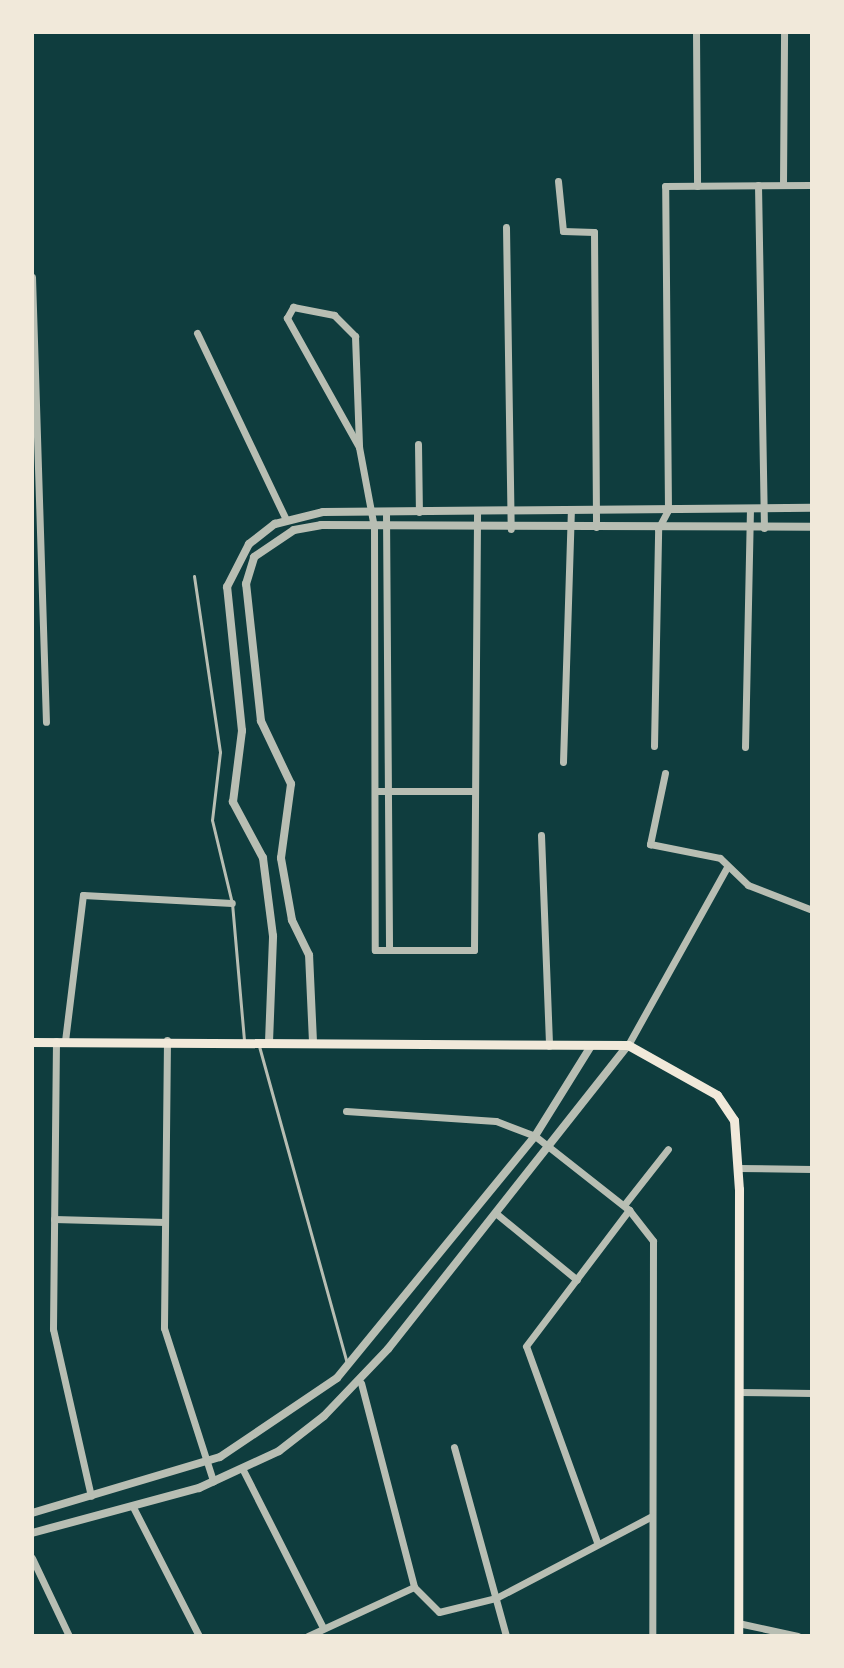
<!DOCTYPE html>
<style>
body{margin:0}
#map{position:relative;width:844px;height:1668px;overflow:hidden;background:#0f3d3e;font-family:Barlow,sans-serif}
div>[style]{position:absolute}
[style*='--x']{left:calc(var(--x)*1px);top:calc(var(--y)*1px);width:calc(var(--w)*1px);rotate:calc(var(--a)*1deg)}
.service>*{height:3px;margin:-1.5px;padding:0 1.5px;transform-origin:1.5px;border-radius:1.5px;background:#b8beb3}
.minor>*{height:7px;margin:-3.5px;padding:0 3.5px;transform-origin:3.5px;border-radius:3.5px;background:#b8beb3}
.tertiary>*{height:8px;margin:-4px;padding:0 4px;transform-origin:4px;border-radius:4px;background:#b8beb3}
.secondary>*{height:9px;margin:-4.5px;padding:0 4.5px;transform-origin:4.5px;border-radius:4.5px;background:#f1e9da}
span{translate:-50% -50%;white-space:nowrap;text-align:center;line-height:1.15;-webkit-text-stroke:7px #f1e9da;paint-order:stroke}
.frame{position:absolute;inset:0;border:34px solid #f1e9da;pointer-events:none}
</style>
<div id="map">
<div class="service">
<div style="--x:194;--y:576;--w:178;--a:81.6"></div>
<div style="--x:220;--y:752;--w:68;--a:96.7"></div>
<div style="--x:212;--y:820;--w:85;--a:76.5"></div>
<div style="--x:232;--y:903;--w:139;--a:85"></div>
<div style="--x:259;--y:1046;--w:329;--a:74.5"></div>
</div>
<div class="minor">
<div style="--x:696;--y:32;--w:154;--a:89.6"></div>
<div style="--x:558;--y:181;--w:50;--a:84.3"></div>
<div style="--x:563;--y:231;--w:31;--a:2"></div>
<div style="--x:594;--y:232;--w:295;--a:89.6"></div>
<div style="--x:758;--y:185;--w:343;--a:89"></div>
<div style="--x:783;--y:185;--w:153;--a:-89.6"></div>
<div style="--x:506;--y:227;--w:302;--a:89.1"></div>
<div style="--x:32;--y:277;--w:445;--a:88.2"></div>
<div style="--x:197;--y:333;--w:207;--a:64.5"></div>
<div style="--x:418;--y:444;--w:68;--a:89.2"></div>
<div style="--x:359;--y:447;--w:148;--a:-119.2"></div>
<div style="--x:287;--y:318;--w:13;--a:-61"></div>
<div style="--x:293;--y:307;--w:42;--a:11"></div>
<div style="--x:334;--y:315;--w:30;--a:45"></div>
<div style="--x:355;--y:336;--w:111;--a:87.9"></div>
<div style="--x:359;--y:447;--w:81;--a:79.4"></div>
<div style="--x:374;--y:527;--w:423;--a:89.9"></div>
<div style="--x:375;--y:950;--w:99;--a:0"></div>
<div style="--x:474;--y:950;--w:438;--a:-89.6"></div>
<div style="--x:386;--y:513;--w:437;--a:89.6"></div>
<div style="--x:654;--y:746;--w:217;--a:-88.9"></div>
<div style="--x:658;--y:529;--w:21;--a:-62"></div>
<div style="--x:668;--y:510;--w:324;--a:-90.5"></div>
<div style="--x:665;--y:186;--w:147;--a:-0.4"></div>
<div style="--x:745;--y:747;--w:238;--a:-88.8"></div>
<div style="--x:563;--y:762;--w:250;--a:-88.2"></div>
<div style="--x:665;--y:773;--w:73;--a:101.9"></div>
<div style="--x:650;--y:844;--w:71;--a:11.3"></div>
<div style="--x:720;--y:858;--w:39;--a:44"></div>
<div style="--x:748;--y:885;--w:69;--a:21.3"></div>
<div style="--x:375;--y:791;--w:98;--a:0"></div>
<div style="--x:541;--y:835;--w:211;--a:87.8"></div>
<div style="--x:167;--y:1040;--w:288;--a:90.6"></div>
<div style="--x:164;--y:1328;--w:161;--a:72.2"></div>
<div style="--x:56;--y:1041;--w:288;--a:90.6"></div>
<div style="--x:53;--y:1329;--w:171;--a:77.2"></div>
<div style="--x:65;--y:1041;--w:147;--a:-83"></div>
<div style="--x:83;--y:895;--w:149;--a:3.1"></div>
<div style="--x:628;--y:1045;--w:204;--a:-60.9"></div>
<div style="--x:346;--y:1111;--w:150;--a:3.8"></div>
<div style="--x:496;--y:1121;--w:42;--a:21"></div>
<div style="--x:535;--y:1136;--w:120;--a:38.2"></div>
<div style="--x:629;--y:1210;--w:39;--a:52"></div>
<div style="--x:653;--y:1241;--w:395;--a:90.1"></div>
<div style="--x:738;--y:1168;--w:74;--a:0.8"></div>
<div style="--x:624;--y:1205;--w:71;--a:-51.8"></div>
<div style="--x:498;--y:1215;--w:102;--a:39.4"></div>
<div style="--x:54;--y:1219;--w:111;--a:1.5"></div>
<div style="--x:361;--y:1383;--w:211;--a:75.4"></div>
<div style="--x:414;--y:1587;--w:35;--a:45"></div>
<div style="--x:439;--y:1612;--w:59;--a:-13.8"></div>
<div style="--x:496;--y:1598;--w:176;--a:-27.7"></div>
<div style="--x:738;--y:1392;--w:74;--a:0.8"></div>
<div style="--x:454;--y:1447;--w:196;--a:74.6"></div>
<div style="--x:242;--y:1468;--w:179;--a:63.1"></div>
<div style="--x:133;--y:1507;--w:145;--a:62.9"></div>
<div style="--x:597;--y:1542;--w:208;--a:-109.9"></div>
<div style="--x:526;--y:1346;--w:171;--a:-52.9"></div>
<div style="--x:32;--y:1558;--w:86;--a:64.6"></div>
<div style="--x:738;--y:1623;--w:61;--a:12.2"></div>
<div style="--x:308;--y:1636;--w:117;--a:-24.8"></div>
</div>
<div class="tertiary">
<div style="--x:269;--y:1042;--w:106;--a:-87.8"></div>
<div style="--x:273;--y:936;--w:79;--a:-97.3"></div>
<div style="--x:263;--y:858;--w:64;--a:-118.2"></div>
<div style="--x:233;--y:802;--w:72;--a:-82.8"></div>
<div style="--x:242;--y:731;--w:145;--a:-95.9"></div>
<div style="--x:227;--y:587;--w:48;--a:-62.9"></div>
<div style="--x:249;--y:544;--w:33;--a:-38"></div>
<div style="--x:275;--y:524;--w:49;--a:-14"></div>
<div style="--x:323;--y:512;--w:489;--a:-0.5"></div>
<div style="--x:313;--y:1042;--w:87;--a:-92.6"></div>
<div style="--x:309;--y:955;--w:39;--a:-116"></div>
<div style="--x:292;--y:920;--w:63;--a:-100.1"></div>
<div style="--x:281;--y:858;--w:75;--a:-82.3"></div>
<div style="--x:291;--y:784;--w:70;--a:-115.5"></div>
<div style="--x:261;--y:721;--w:138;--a:-96.2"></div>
<div style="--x:246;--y:584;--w:28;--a:-73"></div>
<div style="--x:254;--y:557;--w:48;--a:-34"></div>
<div style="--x:294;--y:530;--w:27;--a:-10"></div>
<div style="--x:321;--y:525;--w:491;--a:0.2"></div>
<div style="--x:32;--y:1513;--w:196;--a:-16.6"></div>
<div style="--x:220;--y:1457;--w:141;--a:-34"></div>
<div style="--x:337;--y:1378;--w:313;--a:-50.7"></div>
<div style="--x:535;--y:1136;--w:106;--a:-58.1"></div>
<div style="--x:32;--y:1533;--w:173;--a:-15.1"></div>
<div style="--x:199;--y:1488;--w:88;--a:-24.8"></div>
<div style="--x:279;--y:1451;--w:57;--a:-37.9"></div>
<div style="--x:324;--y:1416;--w:93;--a:-46.3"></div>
<div style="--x:388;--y:1349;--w:387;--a:-51.7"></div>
</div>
<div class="secondary">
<div style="--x:32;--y:1042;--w:596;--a:0.29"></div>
<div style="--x:628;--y:1045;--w:102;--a:29.3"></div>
<div style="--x:717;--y:1095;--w:30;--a:56"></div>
<div style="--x:734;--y:1120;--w:69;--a:85.9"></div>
<div style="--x:739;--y:1189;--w:447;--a:90.1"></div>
</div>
<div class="frame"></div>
</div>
